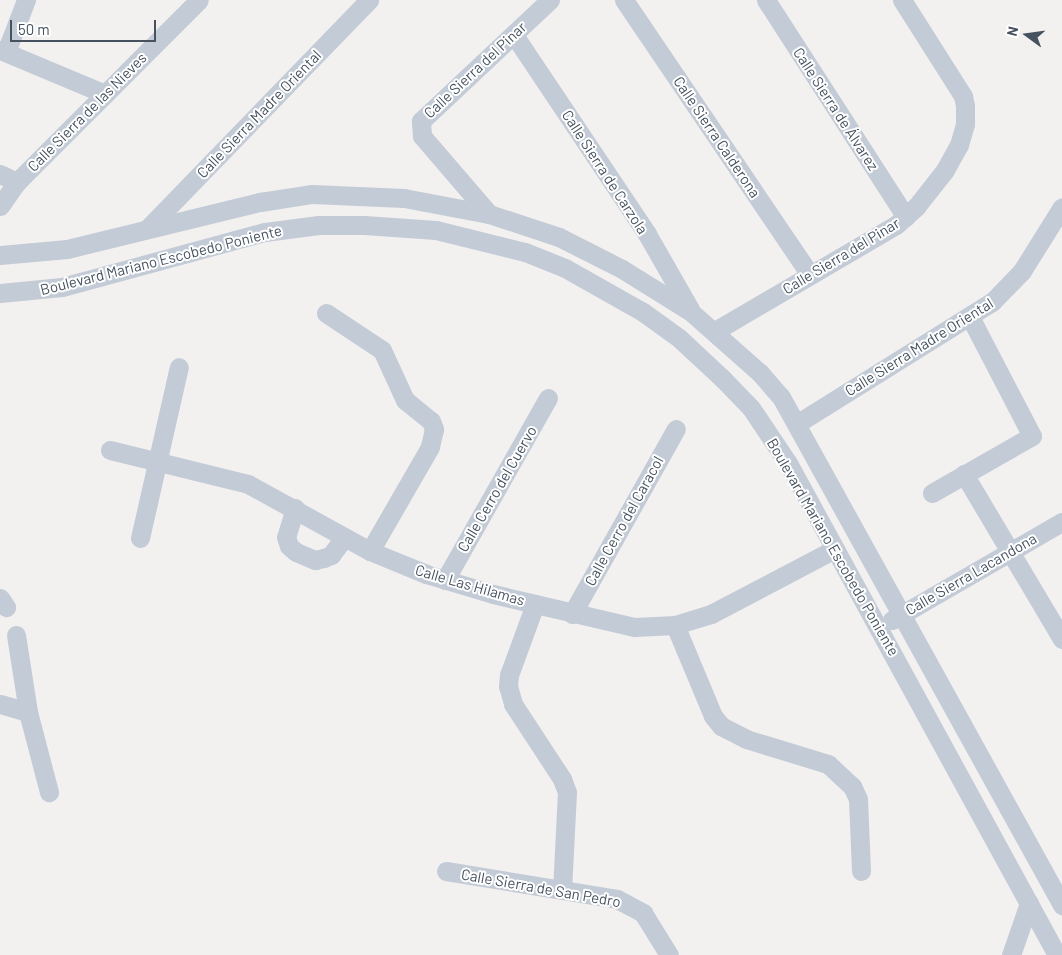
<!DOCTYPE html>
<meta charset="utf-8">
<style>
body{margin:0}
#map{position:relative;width:1062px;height:955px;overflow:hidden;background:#f3f0f0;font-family:Barlow,sans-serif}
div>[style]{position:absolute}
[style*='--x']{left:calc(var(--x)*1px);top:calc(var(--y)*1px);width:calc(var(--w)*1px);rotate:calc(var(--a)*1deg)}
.minor>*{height:19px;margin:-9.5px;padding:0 9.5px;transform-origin:9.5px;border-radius:9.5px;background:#c3cbd6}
span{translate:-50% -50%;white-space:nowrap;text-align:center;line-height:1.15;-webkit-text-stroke:4px #fff;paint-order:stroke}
.street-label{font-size:15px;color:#46525f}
.north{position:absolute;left:1002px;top:10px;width:50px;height:50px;-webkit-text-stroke:4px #fff;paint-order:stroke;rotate:284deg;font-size:14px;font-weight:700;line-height:20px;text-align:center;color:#46525f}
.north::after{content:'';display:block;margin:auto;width:18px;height:22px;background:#46525f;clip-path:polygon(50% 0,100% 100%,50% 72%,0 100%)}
.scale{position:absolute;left:10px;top:20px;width:146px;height:22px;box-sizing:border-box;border:2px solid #46525f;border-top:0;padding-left:6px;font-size:15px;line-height:18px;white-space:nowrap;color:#46525f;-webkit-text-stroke:4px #fff;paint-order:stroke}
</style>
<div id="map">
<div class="minor">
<div style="--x:624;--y:0;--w:332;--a:55.9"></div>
<div style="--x:766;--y:0;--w:258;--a:57.2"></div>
<div style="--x:514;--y:35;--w:239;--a:56.2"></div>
<div style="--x:647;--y:234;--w:86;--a:60.2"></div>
<div style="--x:0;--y:50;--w:114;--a:22.7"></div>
<div style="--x:6;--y:52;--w:56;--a:-69"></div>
<div style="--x:0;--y:174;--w:19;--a:25"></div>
<div style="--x:0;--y:206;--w:29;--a:-55"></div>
<div style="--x:17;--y:182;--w:257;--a:-45"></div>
<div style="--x:489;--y:214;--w:103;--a:-130.7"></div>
<div style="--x:422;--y:136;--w:15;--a:-94"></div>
<div style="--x:421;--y:121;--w:177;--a:-43.2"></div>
<div style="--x:148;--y:228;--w:318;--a:-45.9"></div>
<div style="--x:0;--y:255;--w:67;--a:-5.1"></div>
<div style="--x:67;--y:249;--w:199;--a:-13.7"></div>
<div style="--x:260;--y:202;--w:53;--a:-8.7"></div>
<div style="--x:312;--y:194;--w:92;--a:2.5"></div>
<div style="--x:404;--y:198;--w:86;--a:10.7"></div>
<div style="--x:489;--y:214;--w:74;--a:18.2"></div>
<div style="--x:559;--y:237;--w:71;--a:26.9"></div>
<div style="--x:622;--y:269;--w:81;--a:31.9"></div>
<div style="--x:691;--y:312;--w:92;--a:41.5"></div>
<div style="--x:760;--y:373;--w:32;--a:49"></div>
<div style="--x:781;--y:397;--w:581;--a:61.05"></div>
<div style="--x:0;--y:293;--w:62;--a:-5.5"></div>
<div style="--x:62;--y:287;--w:210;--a:-15.2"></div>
<div style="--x:265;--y:232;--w:54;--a:-7.4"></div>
<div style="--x:319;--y:225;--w:45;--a:0"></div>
<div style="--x:364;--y:225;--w:72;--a:4"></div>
<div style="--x:436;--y:230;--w:92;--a:13.9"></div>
<div style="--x:525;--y:252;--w:43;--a:21.8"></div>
<div style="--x:565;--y:268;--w:90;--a:29.4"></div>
<div style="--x:643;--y:312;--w:44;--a:35.8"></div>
<div style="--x:679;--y:338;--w:60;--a:43"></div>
<div style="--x:723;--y:379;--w:40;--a:46"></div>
<div style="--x:751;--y:408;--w:66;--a:56.1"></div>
<div style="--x:788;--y:463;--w:561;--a:61.33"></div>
<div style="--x:326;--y:313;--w:67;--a:33.5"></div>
<div style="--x:382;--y:350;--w:55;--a:65.3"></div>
<div style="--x:405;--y:400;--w:33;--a:39"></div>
<div style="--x:431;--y:421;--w:9;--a:69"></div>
<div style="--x:434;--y:429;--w:18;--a:103"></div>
<div style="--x:430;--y:447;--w:120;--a:120"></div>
<div style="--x:715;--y:331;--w:210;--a:-30.4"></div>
<div style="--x:896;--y:225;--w:27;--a:-42"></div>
<div style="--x:916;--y:207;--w:47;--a:-51.9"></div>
<div style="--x:945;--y:170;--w:29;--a:-61"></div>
<div style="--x:959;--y:145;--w:22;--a:-74"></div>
<div style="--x:965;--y:124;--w:18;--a:-90"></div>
<div style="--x:965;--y:106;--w:10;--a:-101"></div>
<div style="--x:963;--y:96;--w:114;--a:-122.4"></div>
<div style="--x:798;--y:423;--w:229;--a:-32"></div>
<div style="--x:992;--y:302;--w:43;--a:-45.9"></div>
<div style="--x:1022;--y:271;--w:75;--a:-58"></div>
<div style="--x:110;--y:450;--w:142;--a:13.8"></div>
<div style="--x:248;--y:484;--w:139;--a:28.8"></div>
<div style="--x:370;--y:551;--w:61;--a:22.3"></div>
<div style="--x:426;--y:574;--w:70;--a:16.6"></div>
<div style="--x:493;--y:594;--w:145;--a:13.2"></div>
<div style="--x:634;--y:627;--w:41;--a:-2.8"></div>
<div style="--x:675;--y:625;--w:38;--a:-17"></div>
<div style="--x:711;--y:614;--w:140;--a:-27.7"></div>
<div style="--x:964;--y:474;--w:192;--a:59.3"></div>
<div style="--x:932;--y:493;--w:115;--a:-29.7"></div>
<div style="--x:1032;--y:436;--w:134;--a:-117.5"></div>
<div style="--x:295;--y:508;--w:30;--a:107"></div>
<div style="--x:286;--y:537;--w:9;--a:72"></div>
<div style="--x:289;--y:546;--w:9;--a:41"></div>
<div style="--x:296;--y:552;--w:21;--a:23"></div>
<div style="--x:315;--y:560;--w:9;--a:-13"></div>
<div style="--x:324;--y:558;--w:8;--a:-23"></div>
<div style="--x:331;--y:555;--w:21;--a:-53"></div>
<div style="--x:140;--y:538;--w:175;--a:-77.2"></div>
<div style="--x:445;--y:580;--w:209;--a:-60.5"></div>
<div style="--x:0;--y:598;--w:11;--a:56"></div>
<div style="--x:535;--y:604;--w:76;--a:110.1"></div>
<div style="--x:509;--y:675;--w:11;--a:95"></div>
<div style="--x:508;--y:686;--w:19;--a:74"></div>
<div style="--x:513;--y:704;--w:90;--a:56.8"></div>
<div style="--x:562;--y:779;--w:14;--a:69"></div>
<div style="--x:567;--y:792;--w:98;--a:92.9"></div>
<div style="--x:572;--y:614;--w:212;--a:-60.7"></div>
<div style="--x:892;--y:620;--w:196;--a:-30"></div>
<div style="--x:675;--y:625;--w:99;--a:67.3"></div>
<div style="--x:713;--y:716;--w:13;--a:51"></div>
<div style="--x:721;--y:726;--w:28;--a:27"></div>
<div style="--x:746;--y:739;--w:86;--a:17"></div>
<div style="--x:828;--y:764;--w:33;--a:43"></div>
<div style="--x:852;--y:786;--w:14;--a:65"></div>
<div style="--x:858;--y:799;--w:72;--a:87.6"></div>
<div style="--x:16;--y:635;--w:78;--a:81.1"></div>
<div style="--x:28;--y:712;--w:83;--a:75.3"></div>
<div style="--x:0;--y:704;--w:29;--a:16"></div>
<div style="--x:446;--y:871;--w:173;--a:9.3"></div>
<div style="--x:617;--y:899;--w:30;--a:28"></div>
<div style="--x:643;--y:913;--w:49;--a:58.2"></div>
<div style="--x:1011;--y:955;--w:55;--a:-70.9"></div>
</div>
<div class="street-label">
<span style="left:475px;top:70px;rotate:-43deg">Calle Sierra del Pinar</span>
<span style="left:836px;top:109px;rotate:57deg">Calle Sierra de Álvarez</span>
<span style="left:87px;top:112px;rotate:-45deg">Calle Sierra de las Nieves</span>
<span style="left:259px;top:114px;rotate:-46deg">Calle Sierra Madre Oriental</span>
<span style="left:717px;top:137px;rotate:56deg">Calle Sierra Calderona</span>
<span style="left:605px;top:172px;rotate:57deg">Calle Sierra de Carzola</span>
<span style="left:841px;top:256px;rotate:-31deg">Calle Sierra del Pinar</span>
<span style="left:161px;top:260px;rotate:-14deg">Boulevard Mariano Escobedo Poniente</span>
<span style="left:919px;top:347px;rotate:-32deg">Calle Sierra Madre Oriental</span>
<span style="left:497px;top:489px;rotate:-60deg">Calle Cerro del Cuervo</span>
<span style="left:624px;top:521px;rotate:-61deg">Calle Cerro del Caracol</span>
<span style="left:833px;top:547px;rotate:60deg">Boulevard Mariano Escobedo Poniente</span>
<span style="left:971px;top:574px;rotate:-30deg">Calle Sierra Lacandona</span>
<span style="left:470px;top:585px;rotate:16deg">Calle Las Hilamas</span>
<span style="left:541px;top:888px;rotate:10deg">Calle Sierra de San Pedro</span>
</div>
<div class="north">N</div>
<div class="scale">50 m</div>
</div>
